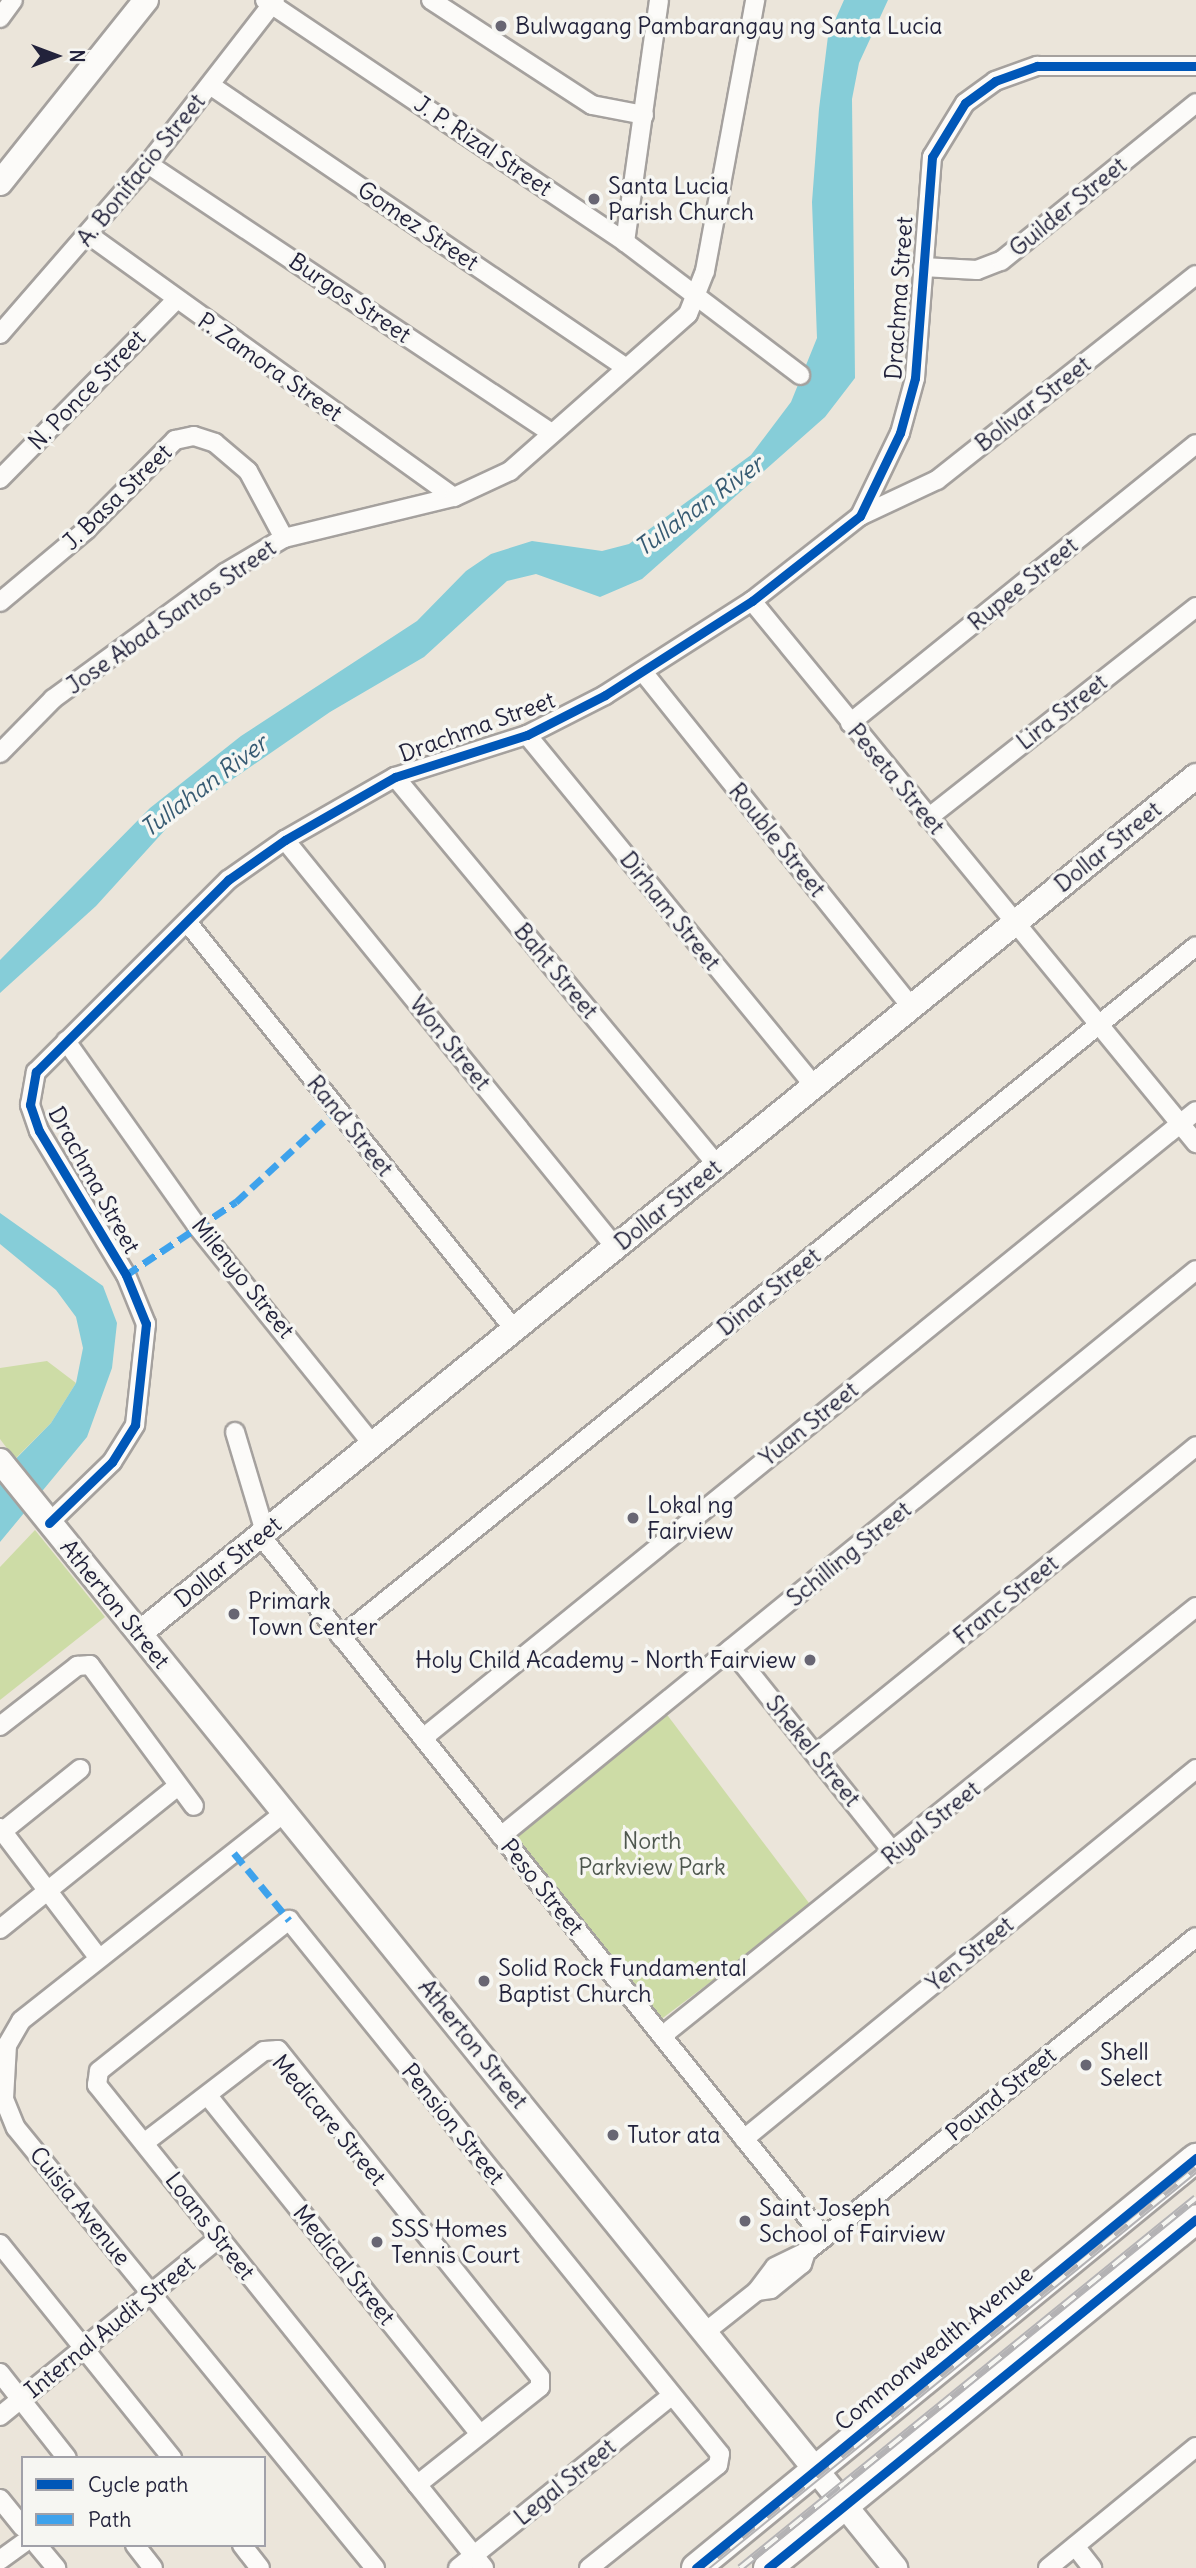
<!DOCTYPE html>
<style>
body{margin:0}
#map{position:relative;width:1196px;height:2568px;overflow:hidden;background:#ebe5da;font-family:Delius,sans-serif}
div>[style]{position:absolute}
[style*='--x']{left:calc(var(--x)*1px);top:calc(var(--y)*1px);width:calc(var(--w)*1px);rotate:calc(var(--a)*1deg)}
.green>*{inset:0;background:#cddca6;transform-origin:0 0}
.water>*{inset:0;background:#86cdd8}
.roads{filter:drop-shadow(2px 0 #a5a19e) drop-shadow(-2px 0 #a5a19e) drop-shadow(0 2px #a5a19e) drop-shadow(0 -2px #a5a19e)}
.street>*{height:18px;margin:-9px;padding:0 9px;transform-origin:9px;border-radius:9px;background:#fcfbf9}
.secondary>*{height:24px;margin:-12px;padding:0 12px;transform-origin:12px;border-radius:12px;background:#fcfbf9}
.primary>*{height:28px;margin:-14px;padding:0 14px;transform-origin:14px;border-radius:14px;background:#fcfbf9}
.rail>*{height:8px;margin-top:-4px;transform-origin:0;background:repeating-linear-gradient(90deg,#f6f6f2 0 16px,#b4b3b5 0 32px);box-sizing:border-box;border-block:2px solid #b4b3b5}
.quiet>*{height:7px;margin-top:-3.5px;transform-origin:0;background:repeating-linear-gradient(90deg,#3ea2ec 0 14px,transparent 0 21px)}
.cycleway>*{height:9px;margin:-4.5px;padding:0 4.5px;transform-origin:4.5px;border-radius:4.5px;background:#0057b8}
.dots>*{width:19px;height:19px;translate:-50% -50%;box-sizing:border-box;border:4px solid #f6f6f2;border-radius:50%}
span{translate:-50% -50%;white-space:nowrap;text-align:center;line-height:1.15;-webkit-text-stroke:7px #f6f6f2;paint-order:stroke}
.poi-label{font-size:23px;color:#22223b}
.left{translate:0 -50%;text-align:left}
.right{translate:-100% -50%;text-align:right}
.street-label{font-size:23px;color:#22223b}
.park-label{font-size:23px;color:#4e574e}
.water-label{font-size:24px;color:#365a72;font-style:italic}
.legend{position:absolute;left:21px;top:2456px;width:245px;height:91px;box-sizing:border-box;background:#f6f6f2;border:2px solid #a1a1a9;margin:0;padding:9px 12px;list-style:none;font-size:21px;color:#22223b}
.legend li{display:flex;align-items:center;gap:14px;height:35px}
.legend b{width:35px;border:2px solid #a1a1a9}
.north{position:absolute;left:21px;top:21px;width:70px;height:70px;-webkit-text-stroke:5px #f6f6f2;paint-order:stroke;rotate:90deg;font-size:19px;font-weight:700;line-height:28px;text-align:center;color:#22223b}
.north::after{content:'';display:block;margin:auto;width:24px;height:32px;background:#22223b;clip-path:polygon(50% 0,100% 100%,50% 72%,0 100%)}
</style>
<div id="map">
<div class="green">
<div style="clip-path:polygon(47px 1361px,76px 1383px,51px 1423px,15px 1459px,0 1439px,0 1368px)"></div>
<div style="clip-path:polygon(35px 1530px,105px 1617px,0 1700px,0 1567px)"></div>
<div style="left:665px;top:1712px;width:243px;height:195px;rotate:53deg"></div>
</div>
<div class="water">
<div style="clip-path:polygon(844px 0,888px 0,859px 63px,852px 99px,855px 378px,825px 417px,642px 579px,600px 597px,536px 574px,507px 581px,424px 657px,330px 712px,175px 819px,96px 906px,0 993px,0 960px,150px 808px,241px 736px,417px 621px,466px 571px,491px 554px,532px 541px,602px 551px,629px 544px,751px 455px,791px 402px,817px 338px,812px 202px,819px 109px,828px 36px)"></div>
<div style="clip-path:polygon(0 1213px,103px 1286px,117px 1323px,112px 1368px,87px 1437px,0 1542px,0 1475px,51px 1423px,76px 1383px,83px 1348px,76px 1317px,56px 1290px,0 1244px)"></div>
</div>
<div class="roads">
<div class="street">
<div style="--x:265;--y:0;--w:434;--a:33.9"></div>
<div style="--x:625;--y:242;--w:220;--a:37.2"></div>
<div style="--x:431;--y:0;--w:192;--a:33.1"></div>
<div style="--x:592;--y:105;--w:53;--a:10.9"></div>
<div style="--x:0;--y:18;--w:22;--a:-54"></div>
<div style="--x:210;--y:85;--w:502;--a:34.2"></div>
<div style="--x:148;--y:164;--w:485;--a:33.7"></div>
<div style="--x:89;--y:235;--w:449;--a:35.7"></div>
<div style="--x:625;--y:242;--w:244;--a:-82"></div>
<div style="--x:923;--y:267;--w:54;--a:3.2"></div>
<div style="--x:977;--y:270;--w:26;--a:-21"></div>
<div style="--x:1001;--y:261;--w:251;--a:-39"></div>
<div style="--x:0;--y:334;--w:225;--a:-49"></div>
<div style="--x:148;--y:164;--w:207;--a:-52.2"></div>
<div style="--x:0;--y:479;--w:250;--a:-45.5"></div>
<div style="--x:860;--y:516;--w:85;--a:-25.1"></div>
<div style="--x:937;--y:480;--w:330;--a:-38.4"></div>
<div style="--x:752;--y:601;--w:701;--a:50.68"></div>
<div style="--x:0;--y:602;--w:112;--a:-39.9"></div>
<div style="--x:86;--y:530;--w:127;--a:-45.3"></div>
<div style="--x:175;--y:440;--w:19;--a:-12"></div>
<div style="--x:194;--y:436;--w:22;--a:18"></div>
<div style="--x:215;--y:443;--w:43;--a:40.3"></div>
<div style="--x:248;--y:471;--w:76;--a:61.8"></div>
<div style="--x:643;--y:672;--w:429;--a:51.3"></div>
<div style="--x:850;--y:723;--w:444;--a:-38.9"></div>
<div style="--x:527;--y:735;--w:453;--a:50.7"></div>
<div style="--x:0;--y:753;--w:76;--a:-45.5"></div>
<div style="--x:53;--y:699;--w:213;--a:-36.2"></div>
<div style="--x:225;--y:573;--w:69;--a:-30.7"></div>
<div style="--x:284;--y:538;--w:175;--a:-13.6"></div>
<div style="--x:454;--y:497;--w:62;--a:-24.9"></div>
<div style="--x:510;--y:471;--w:237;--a:-41.4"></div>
<div style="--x:688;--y:314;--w:46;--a:-68.4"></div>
<div style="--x:705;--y:271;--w:276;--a:-79.5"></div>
<div style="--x:395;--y:777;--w:504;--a:50.31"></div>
<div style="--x:928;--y:818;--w:341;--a:-38.2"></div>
<div style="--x:285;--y:840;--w:524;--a:50.96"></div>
<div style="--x:187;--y:922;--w:522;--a:51.22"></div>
<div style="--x:66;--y:1041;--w:227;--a:54.7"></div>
<div style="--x:197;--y:1226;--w:280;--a:51.2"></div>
<div style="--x:235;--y:1432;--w:104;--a:73.3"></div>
<div style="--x:49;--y:1523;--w:88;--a:-44.1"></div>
<div style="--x:112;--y:1462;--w:44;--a:-58.1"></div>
<div style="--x:135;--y:1425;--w:102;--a:-83.8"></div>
<div style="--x:146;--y:1324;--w:53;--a:-112.2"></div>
<div style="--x:126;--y:1275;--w:168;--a:-121.1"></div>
<div style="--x:39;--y:1131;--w:28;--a:-109"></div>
<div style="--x:30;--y:1105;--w:34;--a:-80"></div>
<div style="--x:36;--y:1072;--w:272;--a:-45"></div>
<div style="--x:228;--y:880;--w:70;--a:-35.1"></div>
<div style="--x:285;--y:840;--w:127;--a:-29.8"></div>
<div style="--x:395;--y:777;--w:139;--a:-17.7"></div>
<div style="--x:527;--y:735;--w:88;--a:-27.1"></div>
<div style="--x:605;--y:695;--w:174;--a:-32.6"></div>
<div style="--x:752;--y:601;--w:137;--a:-38.2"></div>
<div style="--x:860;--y:516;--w:92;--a:-64.3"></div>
<div style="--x:900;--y:433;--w:57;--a:-74.7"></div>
<div style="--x:915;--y:378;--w:222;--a:-85.6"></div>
<div style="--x:932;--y:157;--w:63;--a:-58.6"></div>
<div style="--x:965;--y:103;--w:37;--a:-36"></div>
<div style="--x:995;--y:81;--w:45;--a:-19.7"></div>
<div style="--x:1037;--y:66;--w:159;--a:0"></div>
<div style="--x:260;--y:1535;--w:901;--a:51.26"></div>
<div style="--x:341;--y:1637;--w:1099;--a:-38.94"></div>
<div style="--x:731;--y:1649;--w:261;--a:51.4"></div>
<div style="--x:0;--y:1726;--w:98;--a:-37.9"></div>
<div style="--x:77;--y:1666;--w:13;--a:-4"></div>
<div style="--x:90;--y:1665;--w:175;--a:53.6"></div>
<div style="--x:423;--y:1738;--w:995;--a:-39.05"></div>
<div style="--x:816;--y:1754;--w:489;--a:-39"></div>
<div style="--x:284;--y:1813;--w:335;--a:141.7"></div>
<div style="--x:21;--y:2021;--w:28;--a:120"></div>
<div style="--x:7;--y:2045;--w:54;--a:93.2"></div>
<div style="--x:4;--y:2099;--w:31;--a:68"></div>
<div style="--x:16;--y:2128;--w:568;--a:50.79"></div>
<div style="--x:0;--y:1828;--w:162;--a:52.8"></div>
<div style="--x:3;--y:1831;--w:99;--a:-38.8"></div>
<div style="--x:501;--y:1836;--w:896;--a:-39.16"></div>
<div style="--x:0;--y:1929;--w:228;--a:-38.8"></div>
<div style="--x:662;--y:2036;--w:685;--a:-38.78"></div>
<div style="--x:208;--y:2096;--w:434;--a:51.2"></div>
<div style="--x:744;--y:2139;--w:584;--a:-39.3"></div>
<div style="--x:144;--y:2143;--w:151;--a:-37.5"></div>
<div style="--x:264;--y:2051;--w:14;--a:-4"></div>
<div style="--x:278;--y:2050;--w:419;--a:51.3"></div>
<div style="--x:540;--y:2377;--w:10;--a:90"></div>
<div style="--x:540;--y:2387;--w:157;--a:141.5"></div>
<div style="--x:0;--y:2244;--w:275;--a:51.2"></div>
<div style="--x:757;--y:2291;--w:14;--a:-8"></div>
<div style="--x:771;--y:2289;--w:40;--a:-39"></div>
<div style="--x:802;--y:2264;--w:13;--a:-72"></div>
<div style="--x:806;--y:2252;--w:501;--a:-38.93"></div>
<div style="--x:704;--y:2333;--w:68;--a:-38.4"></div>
<div style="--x:757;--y:2291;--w:30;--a:-53"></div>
<div style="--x:775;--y:2267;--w:34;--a:-26"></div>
<div style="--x:0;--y:2373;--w:108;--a:51.8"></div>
<div style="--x:0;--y:2416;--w:282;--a:-39.1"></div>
<div style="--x:0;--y:2499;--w:36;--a:51"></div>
<div style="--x:37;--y:2545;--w:30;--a:50"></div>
<div style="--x:135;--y:2545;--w:29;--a:52"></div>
<div style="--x:242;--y:2545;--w:29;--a:52"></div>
<div style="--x:1075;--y:2546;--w:28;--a:52"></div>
<div style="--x:0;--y:2560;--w:29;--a:-36"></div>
<div style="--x:458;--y:2568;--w:274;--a:-38.9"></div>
<div style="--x:484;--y:2568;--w:619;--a:-128.7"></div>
<div style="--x:97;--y:2085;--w:14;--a:-82"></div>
<div style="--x:99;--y:2071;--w:243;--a:-38.5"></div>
<div style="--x:289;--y:1920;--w:686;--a:51.09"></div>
<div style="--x:720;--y:2454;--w:11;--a:100"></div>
<div style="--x:718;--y:2465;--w:165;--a:141.4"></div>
<div style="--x:1048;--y:2568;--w:191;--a:-39.3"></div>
</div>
<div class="secondary">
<div style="--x:0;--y:183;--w:234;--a:-51.4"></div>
<div style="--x:0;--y:1461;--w:1424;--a:51.04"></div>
<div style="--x:140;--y:1633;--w:1360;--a:-39.06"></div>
</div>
<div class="primary">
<div style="--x:696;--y:2568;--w:647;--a:-39.35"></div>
<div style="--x:768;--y:2568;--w:552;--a:-39.19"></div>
</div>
</div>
<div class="rail">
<div style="--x:705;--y:2568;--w:633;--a:-39.1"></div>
<div style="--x:740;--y:2568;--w:587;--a:-39.06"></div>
</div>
<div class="quiet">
<div style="--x:126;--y:1275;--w:132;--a:-33.6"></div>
<div style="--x:236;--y:1202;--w:137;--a:-42.6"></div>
<div style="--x:234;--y:1853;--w:87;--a:50.6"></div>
</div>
<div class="cycleway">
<div style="--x:49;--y:1523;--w:88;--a:-44.1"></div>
<div style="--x:112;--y:1462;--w:44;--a:-58.1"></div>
<div style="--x:135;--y:1425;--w:102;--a:-83.8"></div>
<div style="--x:146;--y:1324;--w:53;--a:-112.2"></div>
<div style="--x:126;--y:1275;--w:168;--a:-121.1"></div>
<div style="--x:39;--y:1131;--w:28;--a:-109"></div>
<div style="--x:30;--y:1105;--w:34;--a:-80"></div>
<div style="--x:36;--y:1072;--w:272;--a:-45"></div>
<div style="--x:228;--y:880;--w:70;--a:-35.1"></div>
<div style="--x:285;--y:840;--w:127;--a:-29.8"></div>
<div style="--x:395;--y:777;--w:139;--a:-17.7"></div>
<div style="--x:527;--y:735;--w:88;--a:-27.1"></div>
<div style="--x:605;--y:695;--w:174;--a:-32.6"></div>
<div style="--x:752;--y:601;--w:137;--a:-38.2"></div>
<div style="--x:860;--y:516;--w:92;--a:-64.3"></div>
<div style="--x:900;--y:433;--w:57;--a:-74.7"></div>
<div style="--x:915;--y:378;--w:222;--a:-85.6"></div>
<div style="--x:932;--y:157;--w:63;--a:-58.6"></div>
<div style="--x:965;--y:103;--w:37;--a:-36"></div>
<div style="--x:995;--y:81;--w:45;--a:-19.7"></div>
<div style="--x:1037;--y:66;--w:159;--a:0"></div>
<div style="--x:696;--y:2568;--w:647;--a:-39.35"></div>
<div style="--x:768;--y:2568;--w:552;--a:-39.19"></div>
</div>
<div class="dots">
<div style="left:501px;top:26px;background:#686673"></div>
<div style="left:594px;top:199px;background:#686673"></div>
<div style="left:633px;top:1518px;background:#686673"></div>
<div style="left:234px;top:1614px;background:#686673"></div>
<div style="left:810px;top:1660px;background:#686673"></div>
<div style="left:484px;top:1981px;background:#686673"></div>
<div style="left:1086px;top:2065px;background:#686673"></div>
<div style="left:613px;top:2135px;background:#686673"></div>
<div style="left:745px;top:2221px;background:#686673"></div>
<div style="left:377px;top:2242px;background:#686673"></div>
</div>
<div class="poi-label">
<span class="left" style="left:515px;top:26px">Bulwagang Pambarangay ng Santa Lucia</span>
<span class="left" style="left:608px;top:199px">Santa Lucia<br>Parish Church</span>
<span class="left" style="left:647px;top:1518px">Lokal ng<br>Fairview</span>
<span class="left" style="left:248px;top:1614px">Primark<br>Town Center</span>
<span class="right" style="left:796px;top:1660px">Holy Child Academy - North Fairview</span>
<span class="left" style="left:498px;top:1981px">Solid Rock Fundamental<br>Baptist Church</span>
<span class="left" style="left:1100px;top:2065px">Shell<br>Select</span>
<span class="left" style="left:627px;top:2135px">Tutor ata</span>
<span class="left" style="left:759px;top:2221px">Saint Joseph<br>School of Fairview</span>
<span class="left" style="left:391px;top:2242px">SSS Homes<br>Tennis Court</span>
</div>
<div class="street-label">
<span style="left:483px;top:146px;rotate:34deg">J. P. Rizal Street</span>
<span style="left:141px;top:170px;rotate:-51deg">A. Bonifacio Street</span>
<span style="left:1068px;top:207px;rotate:-39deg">Guilder Street</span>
<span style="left:418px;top:226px;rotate:34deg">Gomez Street</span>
<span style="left:350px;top:298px;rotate:34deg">Burgos Street</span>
<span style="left:899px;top:298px;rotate:-86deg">Drachma Street</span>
<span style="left:270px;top:367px;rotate:35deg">P. Zamora Street</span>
<span style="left:87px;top:390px;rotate:-46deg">N. Ponce Street</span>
<span style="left:1033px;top:404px;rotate:-38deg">Bolivar Street</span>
<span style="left:117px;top:497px;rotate:-44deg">J. Basa Street</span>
<span style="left:1023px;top:584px;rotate:-39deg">Rupee Street</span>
<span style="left:171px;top:617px;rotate:-35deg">Jose Abad Santos Street</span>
<span style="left:1062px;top:712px;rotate:-38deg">Lira Street</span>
<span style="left:477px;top:727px;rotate:-20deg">Drachma Street</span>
<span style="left:896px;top:779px;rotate:50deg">Peseta Street</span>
<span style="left:777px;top:840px;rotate:51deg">Rouble Street</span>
<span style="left:1108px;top:847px;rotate:-39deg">Dollar Street</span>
<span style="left:670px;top:911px;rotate:51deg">Dirham Street</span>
<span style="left:556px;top:971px;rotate:50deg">Baht Street</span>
<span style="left:450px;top:1043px;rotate:51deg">Won Street</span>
<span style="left:350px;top:1126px;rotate:51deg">Rand Street</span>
<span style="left:94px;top:1180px;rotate:61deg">Drachma Street</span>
<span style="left:668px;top:1205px;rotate:-39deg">Dollar Street</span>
<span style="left:243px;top:1278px;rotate:51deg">Milenyo Street</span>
<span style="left:769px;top:1292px;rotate:-39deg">Dinar Street</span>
<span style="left:809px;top:1424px;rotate:-39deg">Yuan Street</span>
<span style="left:849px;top:1554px;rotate:-39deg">Schilling Street</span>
<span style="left:228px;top:1562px;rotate:-39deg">Dollar Street</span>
<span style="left:1006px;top:1600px;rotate:-39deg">Franc Street</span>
<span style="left:115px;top:1604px;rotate:51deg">Atherton Street</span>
<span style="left:813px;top:1751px;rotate:51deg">Shekel Street</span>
<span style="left:931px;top:1823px;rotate:-39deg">Riyal Street</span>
<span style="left:542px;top:1887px;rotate:51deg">Peso Street</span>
<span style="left:970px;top:1954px;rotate:-39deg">Yen Street</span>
<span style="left:473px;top:2044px;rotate:51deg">Atherton Street</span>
<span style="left:1001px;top:2094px;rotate:-39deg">Pound Street</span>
<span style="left:329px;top:2120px;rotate:50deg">Medicare Street</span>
<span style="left:453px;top:2124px;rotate:51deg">Pension Street</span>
<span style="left:80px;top:2206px;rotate:51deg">Cuisia Avenue</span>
<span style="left:210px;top:2226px;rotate:52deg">Loans Street</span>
<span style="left:344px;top:2265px;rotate:51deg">Medical Street</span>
<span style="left:110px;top:2327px;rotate:-39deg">Internal Audit Street</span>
<span style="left:934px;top:2348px;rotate:-39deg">Commonwealth Avenue</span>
<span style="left:565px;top:2482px;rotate:-39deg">Legal Street</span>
</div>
<div class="park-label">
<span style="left:652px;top:1854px">North<br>Parkview Park</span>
</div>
<div class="water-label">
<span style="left:699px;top:506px;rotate:-36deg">Tullahan River</span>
<span style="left:204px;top:786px;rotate:-37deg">Tullahan River</span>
</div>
<ul class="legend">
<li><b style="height:9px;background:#0057b8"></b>Cycle path</li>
<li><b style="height:9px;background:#3ea2ec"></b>Path</li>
</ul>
<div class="north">N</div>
</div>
